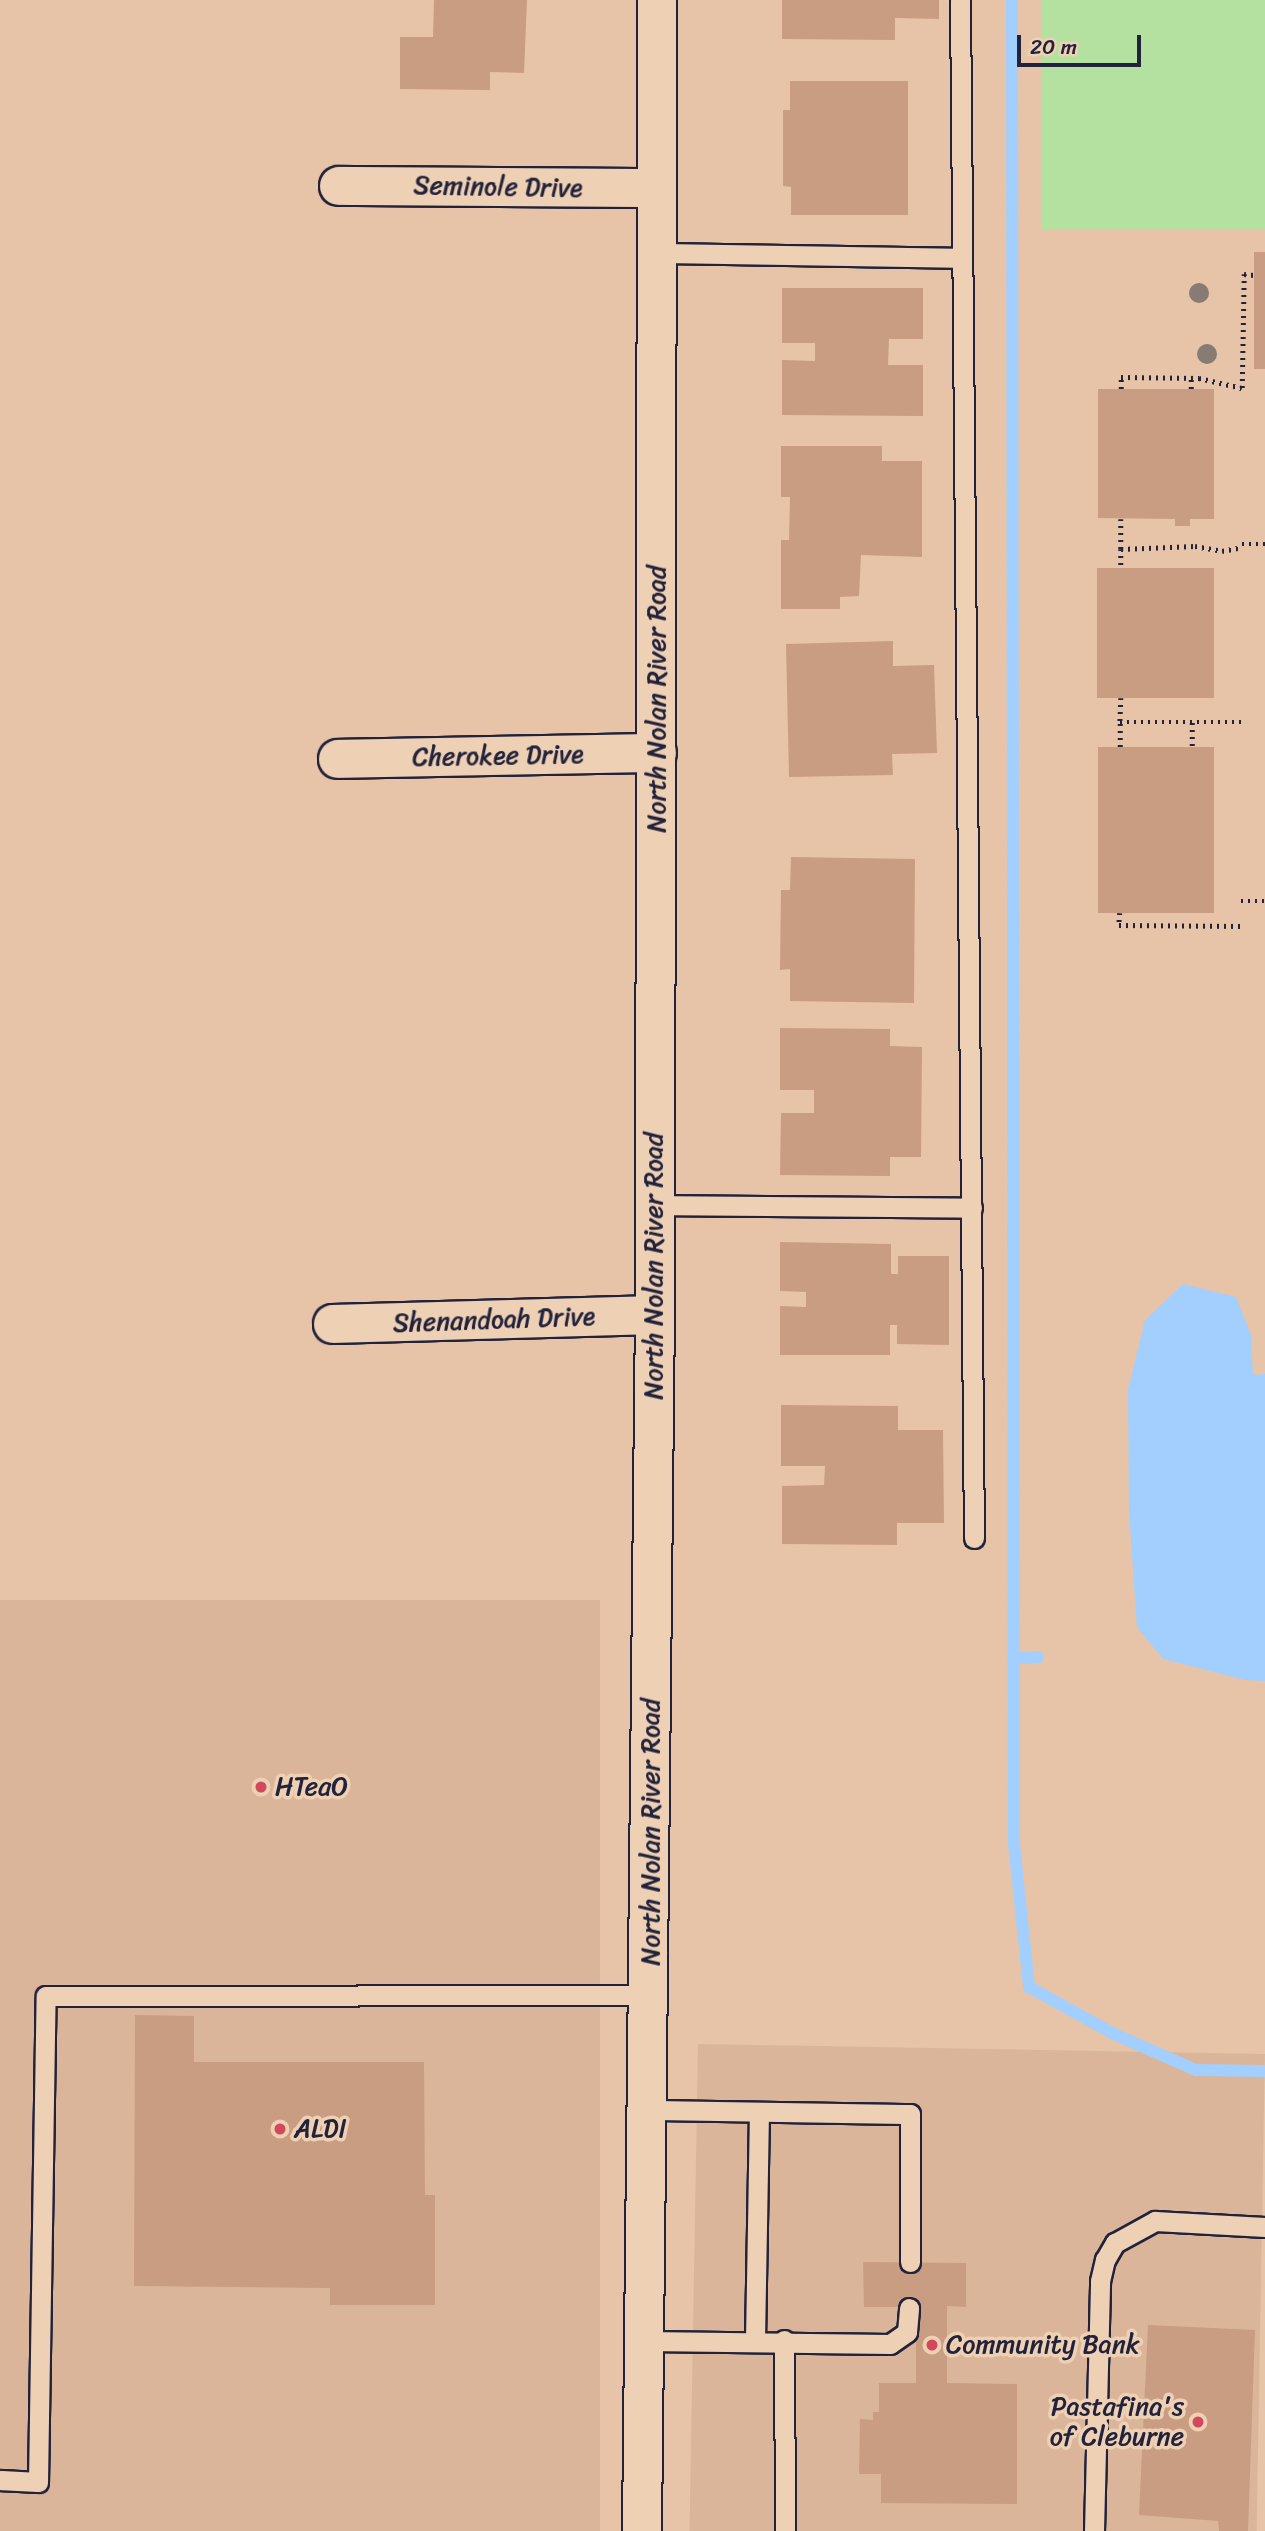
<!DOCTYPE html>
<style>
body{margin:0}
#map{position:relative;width:1265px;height:2531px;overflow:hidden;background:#e7c4a7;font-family:Sriracha,sans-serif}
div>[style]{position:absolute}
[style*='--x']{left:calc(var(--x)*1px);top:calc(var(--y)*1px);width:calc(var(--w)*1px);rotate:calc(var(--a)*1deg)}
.built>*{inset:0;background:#dab59a;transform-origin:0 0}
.green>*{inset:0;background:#b4e19f;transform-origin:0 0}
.water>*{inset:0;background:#a2cffd}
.stream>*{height:12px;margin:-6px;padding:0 6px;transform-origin:6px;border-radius:6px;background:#a2cffd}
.building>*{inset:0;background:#c99d82;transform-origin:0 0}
.path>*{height:4.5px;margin-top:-2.25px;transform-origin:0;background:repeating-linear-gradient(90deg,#22223b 0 2px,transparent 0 7px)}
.roads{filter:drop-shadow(2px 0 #22223b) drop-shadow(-2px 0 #22223b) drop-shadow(0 2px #22223b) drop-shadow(0 -2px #22223b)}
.service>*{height:19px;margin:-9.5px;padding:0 9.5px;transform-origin:9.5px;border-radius:9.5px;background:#eed0b4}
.minor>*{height:38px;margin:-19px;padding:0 19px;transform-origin:19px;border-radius:19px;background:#eed0b4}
.secondary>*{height:38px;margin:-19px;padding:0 19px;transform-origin:19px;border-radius:19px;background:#eed0b4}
.trees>*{width:20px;height:20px;margin:-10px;border-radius:50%;background:#877b74}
.dots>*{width:19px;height:19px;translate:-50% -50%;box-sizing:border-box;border:4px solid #eed0b4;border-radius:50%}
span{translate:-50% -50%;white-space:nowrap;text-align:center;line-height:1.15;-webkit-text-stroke:7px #eed0b4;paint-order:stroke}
.street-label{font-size:26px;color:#22223b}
.poi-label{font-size:26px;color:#22223b}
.left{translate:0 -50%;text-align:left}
.right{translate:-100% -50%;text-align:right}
.scale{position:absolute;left:1017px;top:35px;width:124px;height:32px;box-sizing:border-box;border:4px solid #22223b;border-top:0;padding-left:9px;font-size:21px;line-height:24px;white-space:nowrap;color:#22223b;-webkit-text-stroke:5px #eed0b4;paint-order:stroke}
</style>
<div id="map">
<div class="built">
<div style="left:0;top:1600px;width:600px;height:931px"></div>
<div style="left:698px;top:2044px;width:567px;height:487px;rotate:1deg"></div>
</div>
<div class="green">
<div style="left:1041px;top:0;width:224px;height:230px"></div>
</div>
<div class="water">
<div style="clip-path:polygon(1183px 1284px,1236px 1297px,1251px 1335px,1253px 1375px,1265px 1374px,1265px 1681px,1245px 1680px,1163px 1659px,1137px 1627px,1129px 1512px,1128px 1390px,1145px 1320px)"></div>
</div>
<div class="stream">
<div style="--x:1012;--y:0;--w:1844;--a:89.94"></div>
<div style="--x:1014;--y:1844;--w:144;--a:84"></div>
<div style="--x:1029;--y:1987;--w:97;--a:28.9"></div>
<div style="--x:1114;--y:2034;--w:90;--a:23.7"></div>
<div style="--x:1196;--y:2070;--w:69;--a:0.8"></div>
<div style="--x:1014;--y:1658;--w:24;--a:-2"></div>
</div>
<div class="building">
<div style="clip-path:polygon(434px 0,527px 0,524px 73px,490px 72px,490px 90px,400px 89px,400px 37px,433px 37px)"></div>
<div style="clip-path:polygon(782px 0,939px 0,939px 19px,895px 18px,895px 40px,782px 39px)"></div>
<div style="clip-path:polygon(790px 81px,908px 81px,908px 215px,791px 215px,791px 187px,783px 186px,783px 110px,790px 110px)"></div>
<div style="left:1254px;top:252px;width:11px;height:117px"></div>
<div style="clip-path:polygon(782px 288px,923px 288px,923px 339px,889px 339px,888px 365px,923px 365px,923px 416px,782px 415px,782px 360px,815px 361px,815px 343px,782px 343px)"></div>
<div style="clip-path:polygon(1098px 389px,1214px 389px,1214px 519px,1190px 519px,1190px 526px,1175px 526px,1175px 519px,1098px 518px)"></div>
<div style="clip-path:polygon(781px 446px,882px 446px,882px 461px,922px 461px,922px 557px,861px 555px,859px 596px,840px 597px,840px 609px,781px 609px,781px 540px,789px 540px,790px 497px,781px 497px)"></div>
<div style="left:1097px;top:568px;width:117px;height:130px"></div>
<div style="clip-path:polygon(893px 641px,893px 666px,934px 665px,937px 753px,892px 754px,893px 775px,789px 777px,786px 644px)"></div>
<div style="left:1098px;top:747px;width:116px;height:166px"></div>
<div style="clip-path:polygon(791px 857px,915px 859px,914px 1003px,790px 1001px,790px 969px,780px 970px,781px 890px,790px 890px)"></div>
<div style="clip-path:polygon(780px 1028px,890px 1029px,890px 1046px,922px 1047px,921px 1157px,890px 1157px,890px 1176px,780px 1175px,781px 1113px,814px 1113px,814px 1090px,780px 1090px)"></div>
<div style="clip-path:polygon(780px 1242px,891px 1244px,891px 1274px,898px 1274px,898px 1256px,949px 1256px,949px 1345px,897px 1344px,897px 1325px,890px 1325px,890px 1355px,780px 1355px,780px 1306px,806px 1307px,806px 1292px,780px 1291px)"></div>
<div style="clip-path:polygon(781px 1405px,898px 1406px,898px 1430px,943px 1430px,944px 1523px,897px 1523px,897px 1545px,782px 1544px,782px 1486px,824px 1485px,825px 1466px,781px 1466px)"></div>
<div style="clip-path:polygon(135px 2015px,194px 2016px,194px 2062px,424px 2062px,425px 2195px,435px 2195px,435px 2305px,330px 2305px,330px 2288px,134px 2286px)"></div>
<div style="clip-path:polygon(863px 2262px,966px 2263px,966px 2307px,947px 2306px,947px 2383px,1017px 2384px,1017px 2504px,881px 2503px,881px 2474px,859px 2474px,860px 2419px,873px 2420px,873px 2412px,879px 2412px,879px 2383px,916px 2383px,916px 2307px,864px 2307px)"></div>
<div style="clip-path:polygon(1148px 2325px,1255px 2330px,1248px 2531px,1219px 2531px,1218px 2521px,1139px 2515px)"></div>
</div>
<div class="path">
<div style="--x:1121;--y:389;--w:12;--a:-90"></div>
<div style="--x:1121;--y:377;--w:78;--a:0.7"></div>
<div style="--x:1199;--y:378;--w:44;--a:13.1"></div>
<div style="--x:1242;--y:388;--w:114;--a:-89"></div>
<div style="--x:1244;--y:274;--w:10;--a:6"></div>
<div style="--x:1191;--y:389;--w:11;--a:-90"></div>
<div style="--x:1121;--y:519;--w:30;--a:90"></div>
<div style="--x:1121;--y:549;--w:74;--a:-2.3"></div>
<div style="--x:1195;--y:546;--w:27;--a:10"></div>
<div style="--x:1222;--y:551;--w:20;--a:-11"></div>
<div style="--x:1242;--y:544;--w:23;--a:0"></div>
<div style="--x:1121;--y:549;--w:19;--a:90"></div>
<div style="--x:1121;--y:698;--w:24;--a:92"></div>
<div style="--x:1120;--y:722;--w:121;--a:0"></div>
<div style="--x:1192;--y:746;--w:24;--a:-90"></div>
<div style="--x:1120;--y:747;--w:25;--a:-90"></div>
<div style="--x:1241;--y:901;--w:24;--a:0"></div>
<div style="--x:1120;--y:913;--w:12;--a:95"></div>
<div style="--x:1119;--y:925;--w:122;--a:0.5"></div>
</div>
<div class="roads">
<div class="service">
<div style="--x:960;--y:0;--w:1538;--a:89.48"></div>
<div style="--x:657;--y:253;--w:303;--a:0.9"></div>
<div style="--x:653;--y:1205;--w:319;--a:0.5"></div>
<div style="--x:649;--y:2110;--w:261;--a:0.9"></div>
<div style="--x:910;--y:2114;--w:148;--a:90"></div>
<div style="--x:755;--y:2340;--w:227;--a:-89"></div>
<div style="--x:784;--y:2340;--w:191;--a:89.7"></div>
<div style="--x:645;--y:2341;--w:245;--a:0.7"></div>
<div style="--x:890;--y:2344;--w:21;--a:-35"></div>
<div style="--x:907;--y:2332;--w:24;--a:-85"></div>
<div style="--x:0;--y:2480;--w:38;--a:3"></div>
<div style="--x:38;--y:2482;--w:486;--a:-89.1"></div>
<div style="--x:46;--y:1996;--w:604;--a:-0.09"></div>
<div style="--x:1094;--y:2531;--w:250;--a:-88.6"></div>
<div style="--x:1100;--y:2281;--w:22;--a:-77"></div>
<div style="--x:1105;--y:2260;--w:20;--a:-60"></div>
<div style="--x:1115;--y:2243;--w:46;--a:-28.8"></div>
<div style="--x:1155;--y:2221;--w:110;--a:3.1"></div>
</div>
<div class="minor">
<div style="--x:339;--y:186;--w:318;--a:0.4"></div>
<div style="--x:338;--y:759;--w:319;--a:-1.1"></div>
<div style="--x:333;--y:1324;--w:322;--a:-1.6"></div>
</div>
<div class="secondary">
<div style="--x:642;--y:2531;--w:1216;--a:-89.39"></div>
<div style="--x:655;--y:1315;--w:1315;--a:-89.91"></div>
</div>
</div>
<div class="trees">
<div style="left:1199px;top:293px"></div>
<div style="left:1207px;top:354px"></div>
</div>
<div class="dots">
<div style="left:261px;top:1787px;background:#d1495b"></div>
<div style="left:280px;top:2129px;background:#d1495b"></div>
<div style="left:932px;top:2345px;background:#d1495b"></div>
<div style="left:1198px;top:2422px;background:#d1495b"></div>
</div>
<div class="street-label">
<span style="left:498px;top:187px;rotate:1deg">Seminole Drive</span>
<span style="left:657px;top:699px;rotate:-90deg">North Nolan River Road</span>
<span style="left:498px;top:756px;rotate:-1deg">Cherokee Drive</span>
<span style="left:654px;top:1266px;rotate:-90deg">North Nolan River Road</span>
<span style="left:494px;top:1320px;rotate:-2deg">Shenandoah Drive</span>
<span style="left:651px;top:1832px;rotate:-90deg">North Nolan River Road</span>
</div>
<div class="poi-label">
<span class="left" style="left:275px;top:1787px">HTeaO</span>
<span class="left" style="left:294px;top:2129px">ALDI</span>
<span class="left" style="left:946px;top:2345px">Community Bank</span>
<span class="right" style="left:1184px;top:2422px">Pastafina's<br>of Cleburne</span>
</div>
<div class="scale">20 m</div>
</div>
